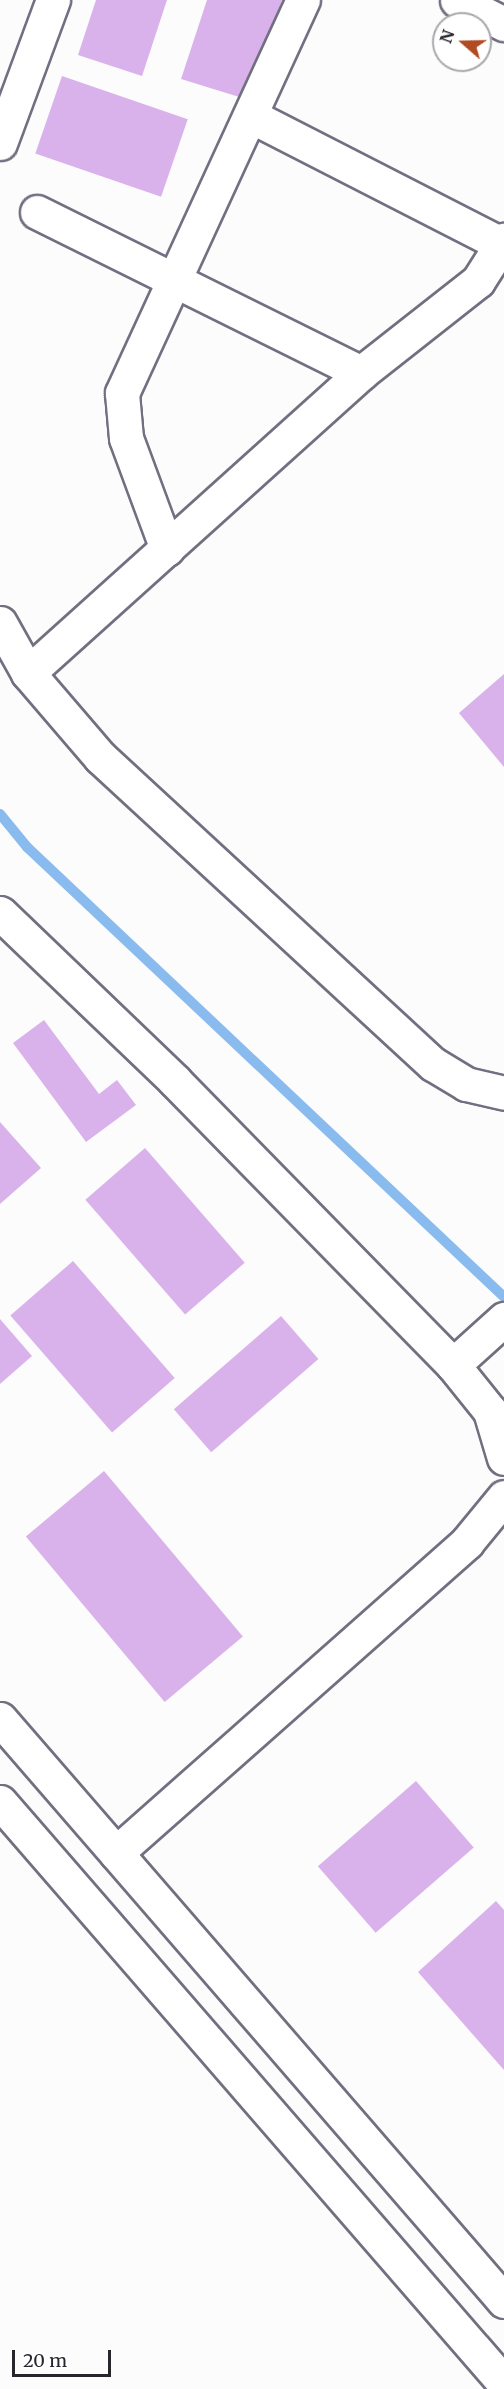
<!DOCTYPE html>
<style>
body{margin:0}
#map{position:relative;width:504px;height:2389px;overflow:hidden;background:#fcfcfc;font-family:Merriweather,serif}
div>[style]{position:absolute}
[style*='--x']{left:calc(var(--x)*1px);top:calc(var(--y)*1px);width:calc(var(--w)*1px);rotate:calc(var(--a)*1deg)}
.stream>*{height:10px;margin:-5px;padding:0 5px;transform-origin:5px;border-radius:5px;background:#8abbee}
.building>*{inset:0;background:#d9b2ec;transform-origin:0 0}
.roads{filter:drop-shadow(2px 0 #726f81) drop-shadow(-2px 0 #726f81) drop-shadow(0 2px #726f81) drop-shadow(0 -2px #726f81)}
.minor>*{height:33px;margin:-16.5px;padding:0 16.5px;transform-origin:16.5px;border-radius:16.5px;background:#fff}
.major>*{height:33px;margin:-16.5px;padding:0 16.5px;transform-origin:16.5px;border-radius:16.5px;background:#fff}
span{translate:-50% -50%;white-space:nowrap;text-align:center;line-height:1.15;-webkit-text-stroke:4.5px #fff;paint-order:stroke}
.north{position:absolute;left:432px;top:12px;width:60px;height:60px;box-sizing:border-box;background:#fff;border:2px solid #a9a8ab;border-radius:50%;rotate:290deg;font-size:16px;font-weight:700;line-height:24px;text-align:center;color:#27262d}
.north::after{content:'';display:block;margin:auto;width:21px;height:27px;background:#b14b22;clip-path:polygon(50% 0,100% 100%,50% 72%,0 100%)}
.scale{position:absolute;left:12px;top:2350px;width:99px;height:27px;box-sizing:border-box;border:3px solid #27262d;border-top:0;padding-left:8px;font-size:18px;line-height:21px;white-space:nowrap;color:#27262d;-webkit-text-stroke:4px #fff;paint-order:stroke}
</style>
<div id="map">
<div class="stream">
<div style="--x:0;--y:814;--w:43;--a:50.7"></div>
<div style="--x:27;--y:847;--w:656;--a:43.33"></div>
</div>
<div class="building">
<div style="clip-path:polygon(96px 0,167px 0,142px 76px,78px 55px)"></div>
<div style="clip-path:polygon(207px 0,282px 0,249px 100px,181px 79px)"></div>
<div style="left:62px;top:76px;width:133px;height:82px;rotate:19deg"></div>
<div style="clip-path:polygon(504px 674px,504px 767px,459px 713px)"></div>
<div style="clip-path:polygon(44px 1020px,99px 1094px,117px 1080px,136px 1105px,86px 1142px,13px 1043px)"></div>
<div style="clip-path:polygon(0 1122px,41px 1168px,0 1204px)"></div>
<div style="left:145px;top:1148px;width:152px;height:79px;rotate:49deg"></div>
<div style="left:73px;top:1261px;width:155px;height:83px;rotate:49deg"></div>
<div style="left:281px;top:1316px;width:57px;height:142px;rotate:49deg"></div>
<div style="clip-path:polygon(0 1319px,32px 1356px,0 1384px)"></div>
<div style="left:104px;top:1471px;width:216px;height:102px;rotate:50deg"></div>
<div style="left:416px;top:1781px;width:88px;height:130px;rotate:49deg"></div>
<div style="clip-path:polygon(496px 1901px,504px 1910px,504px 2070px,418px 1972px)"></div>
</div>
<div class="roads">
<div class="minor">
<div style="--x:457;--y:0;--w:53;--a:27.1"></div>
<div style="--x:251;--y:116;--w:281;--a:27.1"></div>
<div style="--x:0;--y:143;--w:153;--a:-69.7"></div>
<div style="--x:37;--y:212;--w:362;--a:26.4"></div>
<div style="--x:167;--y:549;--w:118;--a:-110.3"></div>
<div style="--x:126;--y:438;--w:45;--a:-95.1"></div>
<div style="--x:122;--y:393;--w:433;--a:-65.3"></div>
<div style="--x:0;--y:623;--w:57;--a:60.8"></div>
<div style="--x:28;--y:673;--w:111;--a:49.4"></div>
<div style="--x:100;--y:757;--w:453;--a:42.7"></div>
<div style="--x:433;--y:1064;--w:39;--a:31"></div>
<div style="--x:466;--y:1084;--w:39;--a:13"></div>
<div style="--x:28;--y:673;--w:448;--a:-42"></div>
<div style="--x:361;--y:373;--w:149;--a:-38.2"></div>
<div style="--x:478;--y:281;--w:49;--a:-57.6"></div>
<div style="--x:0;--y:913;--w:243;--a:43.8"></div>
<div style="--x:175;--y:1081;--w:397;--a:45.6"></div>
<div style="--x:453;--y:1365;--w:59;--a:51.2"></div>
<div style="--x:490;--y:1411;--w:49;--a:73.4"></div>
<div style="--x:453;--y:1365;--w:69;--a:-42"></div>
<div style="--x:116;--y:1853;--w:469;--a:-41.5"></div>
<div style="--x:467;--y:1542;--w:58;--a:-50.6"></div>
</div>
<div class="major">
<div style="--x:0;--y:1719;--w:770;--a:49.11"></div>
<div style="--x:0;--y:1802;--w:769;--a:49.06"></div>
</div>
</div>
<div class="north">N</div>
<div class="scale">20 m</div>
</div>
